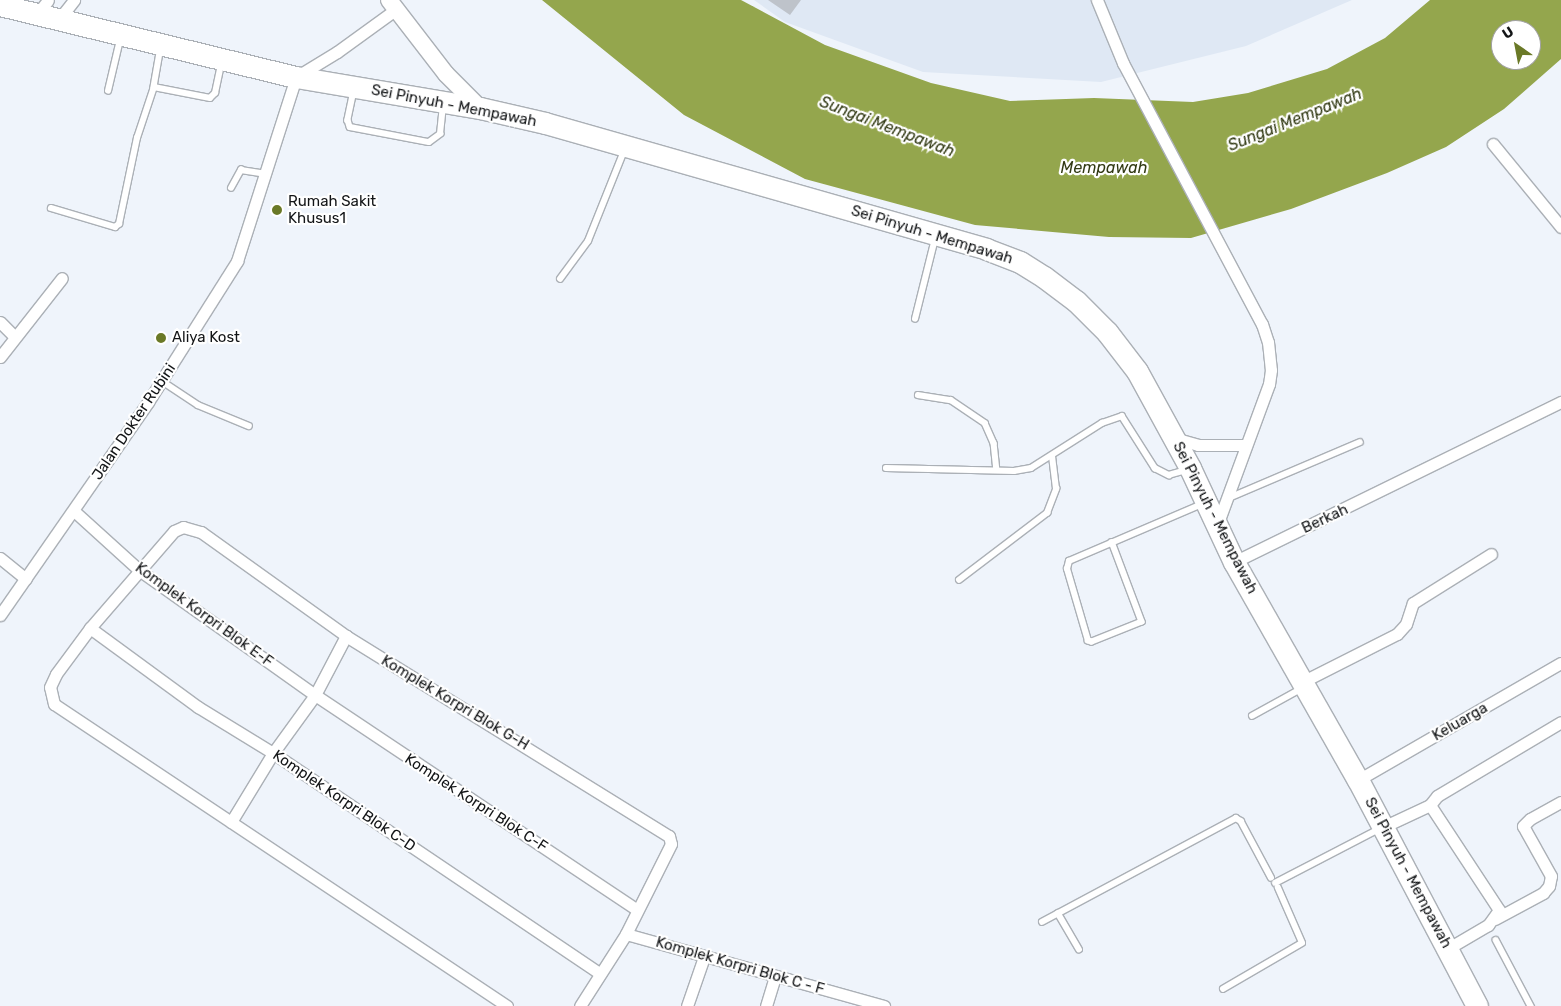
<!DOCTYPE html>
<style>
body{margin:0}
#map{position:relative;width:1561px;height:1006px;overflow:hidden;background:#eff4fb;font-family:Rubik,sans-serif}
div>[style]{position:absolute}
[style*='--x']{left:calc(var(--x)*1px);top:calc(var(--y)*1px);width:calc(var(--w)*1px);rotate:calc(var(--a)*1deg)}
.built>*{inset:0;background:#dfe8f4}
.water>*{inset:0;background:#94a64d}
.building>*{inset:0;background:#bec3ca}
.roads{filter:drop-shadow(1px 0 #abb0b6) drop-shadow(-1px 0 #abb0b6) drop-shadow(0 1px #abb0b6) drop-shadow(0 -1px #abb0b6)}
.lane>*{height:5.5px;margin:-2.75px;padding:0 2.75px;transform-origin:2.75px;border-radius:2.75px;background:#fff}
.street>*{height:11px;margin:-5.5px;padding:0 5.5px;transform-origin:5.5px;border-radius:5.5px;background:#fff}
.secondary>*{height:16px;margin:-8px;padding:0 8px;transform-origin:8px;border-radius:8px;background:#fff}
.highway>*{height:21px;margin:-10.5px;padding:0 10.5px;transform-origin:10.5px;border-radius:10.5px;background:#fff}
.dots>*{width:14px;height:14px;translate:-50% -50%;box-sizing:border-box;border:2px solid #fff;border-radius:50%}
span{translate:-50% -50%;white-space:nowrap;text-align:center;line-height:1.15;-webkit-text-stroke:4.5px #fff;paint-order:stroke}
.street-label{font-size:15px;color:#131517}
.poi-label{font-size:15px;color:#131517}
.left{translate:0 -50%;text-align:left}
.water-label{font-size:16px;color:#323a14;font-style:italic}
.north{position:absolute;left:1491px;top:20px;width:50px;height:50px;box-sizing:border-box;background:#fff;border:1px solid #a1a1a2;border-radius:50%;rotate:327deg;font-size:14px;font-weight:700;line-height:20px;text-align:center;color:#131517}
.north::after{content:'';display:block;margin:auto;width:18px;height:22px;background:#6a7927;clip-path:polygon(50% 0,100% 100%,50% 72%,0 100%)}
</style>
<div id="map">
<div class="built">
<div style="clip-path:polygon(754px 0,1352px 0,1246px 46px,1101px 82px,923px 72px,785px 22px)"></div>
</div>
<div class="water">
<div style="clip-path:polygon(evenodd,542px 0,741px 0,825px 45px,931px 83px,1010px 101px,1094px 98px,1193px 102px,1248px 93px,1327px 69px,1385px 38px,1430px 0,1561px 0,1561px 59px,1504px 109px,1446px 147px,1387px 173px,1291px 209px,1191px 238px,1109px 237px,975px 225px,805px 179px,684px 115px,542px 0,1501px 30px,1531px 30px,1531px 60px,1501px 60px,1501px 30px)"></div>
</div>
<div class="building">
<div style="clip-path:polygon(768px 0,801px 0,790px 15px)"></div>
</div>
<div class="roads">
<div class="lane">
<div style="--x:161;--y:47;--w:41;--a:99.9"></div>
<div style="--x:154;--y:87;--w:57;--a:11.1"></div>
<div style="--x:210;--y:98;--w:7;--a:-45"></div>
<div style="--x:215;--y:93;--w:30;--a:-78"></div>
<div style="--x:108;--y:91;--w:52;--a:-76.8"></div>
<div style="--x:354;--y:91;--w:30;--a:102"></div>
<div style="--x:348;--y:120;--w:7;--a:74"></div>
<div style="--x:350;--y:127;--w:80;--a:10.8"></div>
<div style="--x:429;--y:142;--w:14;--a:-36"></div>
<div style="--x:440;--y:134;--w:29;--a:-84"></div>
<div style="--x:231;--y:188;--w:21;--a:-61"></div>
<div style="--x:241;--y:170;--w:24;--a:9"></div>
<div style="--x:51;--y:208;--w:67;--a:16.5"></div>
<div style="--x:115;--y:227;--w:5;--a:-37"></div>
<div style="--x:119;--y:224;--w:88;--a:-78.2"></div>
<div style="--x:137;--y:138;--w:54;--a:-71.6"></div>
<div style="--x:560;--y:279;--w:47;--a:-53.6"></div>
<div style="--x:588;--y:241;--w:97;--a:-68.2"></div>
<div style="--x:915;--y:319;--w:82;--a:-76"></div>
<div style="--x:162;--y:381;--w:43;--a:33.7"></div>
<div style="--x:198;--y:405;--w:55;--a:22.4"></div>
<div style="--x:918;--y:395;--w:33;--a:9"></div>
<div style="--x:951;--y:400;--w:41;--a:34.1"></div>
<div style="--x:985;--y:423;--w:22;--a:66"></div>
<div style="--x:994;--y:443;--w:27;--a:84"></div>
<div style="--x:886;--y:468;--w:128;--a:1.3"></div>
<div style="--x:1014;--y:471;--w:17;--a:-10"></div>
<div style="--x:1031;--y:468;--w:84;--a:-32.4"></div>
<div style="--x:1102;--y:423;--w:21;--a:-19"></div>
<div style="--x:1122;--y:416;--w:62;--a:57.6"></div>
<div style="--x:1155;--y:468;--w:16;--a:27"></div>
<div style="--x:1169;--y:475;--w:18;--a:-16"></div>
<div style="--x:1229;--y:498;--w:142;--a:-23.1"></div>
<div style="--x:1112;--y:542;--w:85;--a:69.4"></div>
<div style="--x:1142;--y:622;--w:54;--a:158.2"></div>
<div style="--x:1092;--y:642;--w:4;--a:-166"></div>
<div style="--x:1088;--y:641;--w:75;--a:-106.3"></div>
<div style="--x:1067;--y:569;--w:8;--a:-76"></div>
<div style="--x:1069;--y:561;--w:145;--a:-23.2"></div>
<div style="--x:959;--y:580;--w:111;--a:-37.3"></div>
<div style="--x:1047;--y:513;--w:26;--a:-69"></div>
<div style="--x:1056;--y:489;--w:32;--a:-97"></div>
<div style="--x:1252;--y:716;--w:56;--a:-28.9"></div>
<div style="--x:1275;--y:883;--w:117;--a:-27.4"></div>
<div style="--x:1058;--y:913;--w:42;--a:59.7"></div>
<div style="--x:1042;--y:922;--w:220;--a:-28.2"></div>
<div style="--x:1236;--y:818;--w:6;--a:31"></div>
<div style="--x:1241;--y:821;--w:64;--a:61.8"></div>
<div style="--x:1496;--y:940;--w:75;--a:62.1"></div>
<div style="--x:1223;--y:989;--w:91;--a:-30.2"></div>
<div style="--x:1302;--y:943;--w:60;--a:-113.6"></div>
</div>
<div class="street">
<div style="--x:1097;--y:0;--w:68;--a:67.6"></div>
<div style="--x:1123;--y:63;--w:296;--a:62"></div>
<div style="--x:1262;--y:324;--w:19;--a:72"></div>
<div style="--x:1268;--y:342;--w:28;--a:84"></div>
<div style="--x:1271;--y:370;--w:14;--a:98"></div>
<div style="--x:1269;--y:384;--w:150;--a:110.2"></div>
<div style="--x:38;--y:13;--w:16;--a:-52"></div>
<div style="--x:60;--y:18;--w:23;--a:-52"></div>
<div style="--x:1493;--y:144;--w:107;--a:50.7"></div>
<div style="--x:0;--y:322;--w:21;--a:45"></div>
<div style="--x:0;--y:357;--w:100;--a:-51.9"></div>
<div style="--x:1174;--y:438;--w:25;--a:16"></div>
<div style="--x:1198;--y:445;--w:47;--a:0"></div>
<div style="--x:74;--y:511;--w:88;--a:42.2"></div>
<div style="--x:139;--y:570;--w:216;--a:35.4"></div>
<div style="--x:315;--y:695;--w:387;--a:33.7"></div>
<div style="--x:0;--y:558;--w:33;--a:39"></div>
<div style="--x:1234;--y:562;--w:364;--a:-26.1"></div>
<div style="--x:0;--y:615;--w:259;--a:-55.2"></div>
<div style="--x:148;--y:402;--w:167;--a:-57.7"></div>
<div style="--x:237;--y:261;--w:193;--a:-72.2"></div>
<div style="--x:296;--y:77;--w:48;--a:-31.4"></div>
<div style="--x:337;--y:52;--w:72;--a:-35.9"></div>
<div style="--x:90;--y:628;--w:134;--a:36.2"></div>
<div style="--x:198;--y:707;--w:88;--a:31.5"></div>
<div style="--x:273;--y:753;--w:393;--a:34"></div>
<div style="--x:1302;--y:682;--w:106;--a:-26.8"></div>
<div style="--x:1397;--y:634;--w:13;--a:-48"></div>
<div style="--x:1406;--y:624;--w:22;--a:-72"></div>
<div style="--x:1413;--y:603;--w:92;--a:-32.1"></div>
<div style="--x:1358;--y:780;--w:234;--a:-30"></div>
<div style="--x:1430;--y:805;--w:11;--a:-52"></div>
<div style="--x:1437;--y:796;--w:144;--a:-30.8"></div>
<div style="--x:231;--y:822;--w:81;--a:-58.7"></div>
<div style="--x:273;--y:753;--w:72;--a:-54.1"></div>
<div style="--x:315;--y:695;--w:67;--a:-62.3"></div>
<div style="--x:1383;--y:827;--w:52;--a:-25.1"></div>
<div style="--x:1430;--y:805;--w:126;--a:56.7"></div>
<div style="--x:1499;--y:910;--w:19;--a:126"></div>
<div style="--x:1488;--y:925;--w:45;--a:149.5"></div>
<div style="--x:1495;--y:919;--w:55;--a:-28.4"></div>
<div style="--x:1543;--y:893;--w:9;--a:-49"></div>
<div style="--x:1549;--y:886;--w:10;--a:-79"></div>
<div style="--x:1551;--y:876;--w:57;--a:-119.2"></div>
<div style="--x:1523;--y:826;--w:10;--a:-45"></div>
<div style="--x:1530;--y:819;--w:35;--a:-29"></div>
<div style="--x:626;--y:934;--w:268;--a:15.6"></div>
<div style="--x:507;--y:1006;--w:544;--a:-146.31"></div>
<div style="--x:54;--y:704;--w:17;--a:-103"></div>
<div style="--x:50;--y:687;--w:14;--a:-65"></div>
<div style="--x:56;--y:674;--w:57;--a:-53.5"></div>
<div style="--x:90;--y:628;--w:128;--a:-49.1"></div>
<div style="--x:174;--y:531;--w:10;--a:-24"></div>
<div style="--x:183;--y:527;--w:19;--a:16"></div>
<div style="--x:201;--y:532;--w:178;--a:35.6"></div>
<div style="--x:346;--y:636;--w:380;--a:31.8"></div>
<div style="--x:669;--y:836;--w:8;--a:76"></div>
<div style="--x:671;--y:844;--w:101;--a:116.6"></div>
<div style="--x:626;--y:934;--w:85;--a:122.6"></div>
<div style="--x:687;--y:1006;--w:52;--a:-70.9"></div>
<div style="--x:766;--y:1006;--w:31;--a:-73"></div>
</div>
<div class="secondary">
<div style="--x:389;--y:0;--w:93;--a:52.4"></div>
<div style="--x:446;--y:74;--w:48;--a:45"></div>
</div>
<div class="highway">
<div style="--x:0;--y:5;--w:305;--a:13.7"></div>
<div style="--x:296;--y:77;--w:187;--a:9.6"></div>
<div style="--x:480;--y:108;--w:67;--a:13"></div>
<div style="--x:545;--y:123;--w:459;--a:15.9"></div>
<div style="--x:986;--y:249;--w:36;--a:21"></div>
<div style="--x:1020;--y:262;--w:28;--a:32"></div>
<div style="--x:1044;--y:277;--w:40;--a:37"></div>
<div style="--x:1076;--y:301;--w:44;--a:45"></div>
<div style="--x:1107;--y:332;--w:49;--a:52.4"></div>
<div style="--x:1137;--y:371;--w:111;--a:61.3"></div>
<div style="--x:1190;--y:468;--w:104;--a:64.9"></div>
<div style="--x:1234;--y:562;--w:251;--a:60.4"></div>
<div style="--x:1358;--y:780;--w:255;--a:62.2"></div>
</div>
</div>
<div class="dots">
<div style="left:277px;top:210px;background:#6a7927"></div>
<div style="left:161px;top:338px;background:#6a7927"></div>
</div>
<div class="street-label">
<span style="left:454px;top:106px;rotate:11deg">Sei Pinyuh - Mempawah</span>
<span style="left:932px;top:235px;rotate:17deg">Sei Pinyuh - Mempawah</span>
<span style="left:134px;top:422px;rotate:-56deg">Jalan Dokter Rubini</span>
<span style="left:1215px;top:518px;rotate:63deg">Sei Pinyuh - Mempawah</span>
<span style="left:1325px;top:519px;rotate:-25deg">Berkah</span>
<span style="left:204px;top:615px;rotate:36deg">Komplek Korpri Blok E-F</span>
<span style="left:455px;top:703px;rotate:31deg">Komplek Korpri Blok G-H</span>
<span style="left:1460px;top:722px;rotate:-30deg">Keluarga</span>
<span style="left:344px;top:801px;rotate:34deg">Komplek Korpri Blok C-D</span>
<span style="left:476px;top:803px;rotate:33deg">Komplek Korpri Blok C-F</span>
<span style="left:1408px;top:873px;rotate:62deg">Sei Pinyuh - Mempawah</span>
<span style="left:740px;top:966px;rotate:16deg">Komplek Korpri Blok C - F</span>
</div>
<div class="poi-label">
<span class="left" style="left:288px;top:210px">Rumah Sakit<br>Khusus1</span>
<span class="left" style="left:172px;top:338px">Aliya Kost</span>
</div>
<div class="water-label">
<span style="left:1295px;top:120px;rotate:-22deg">Sungai Mempawah</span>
<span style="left:887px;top:127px;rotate:21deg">Sungai Mempawah</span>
<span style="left:1104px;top:168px">Mempawah</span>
</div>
<div class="north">U</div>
</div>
